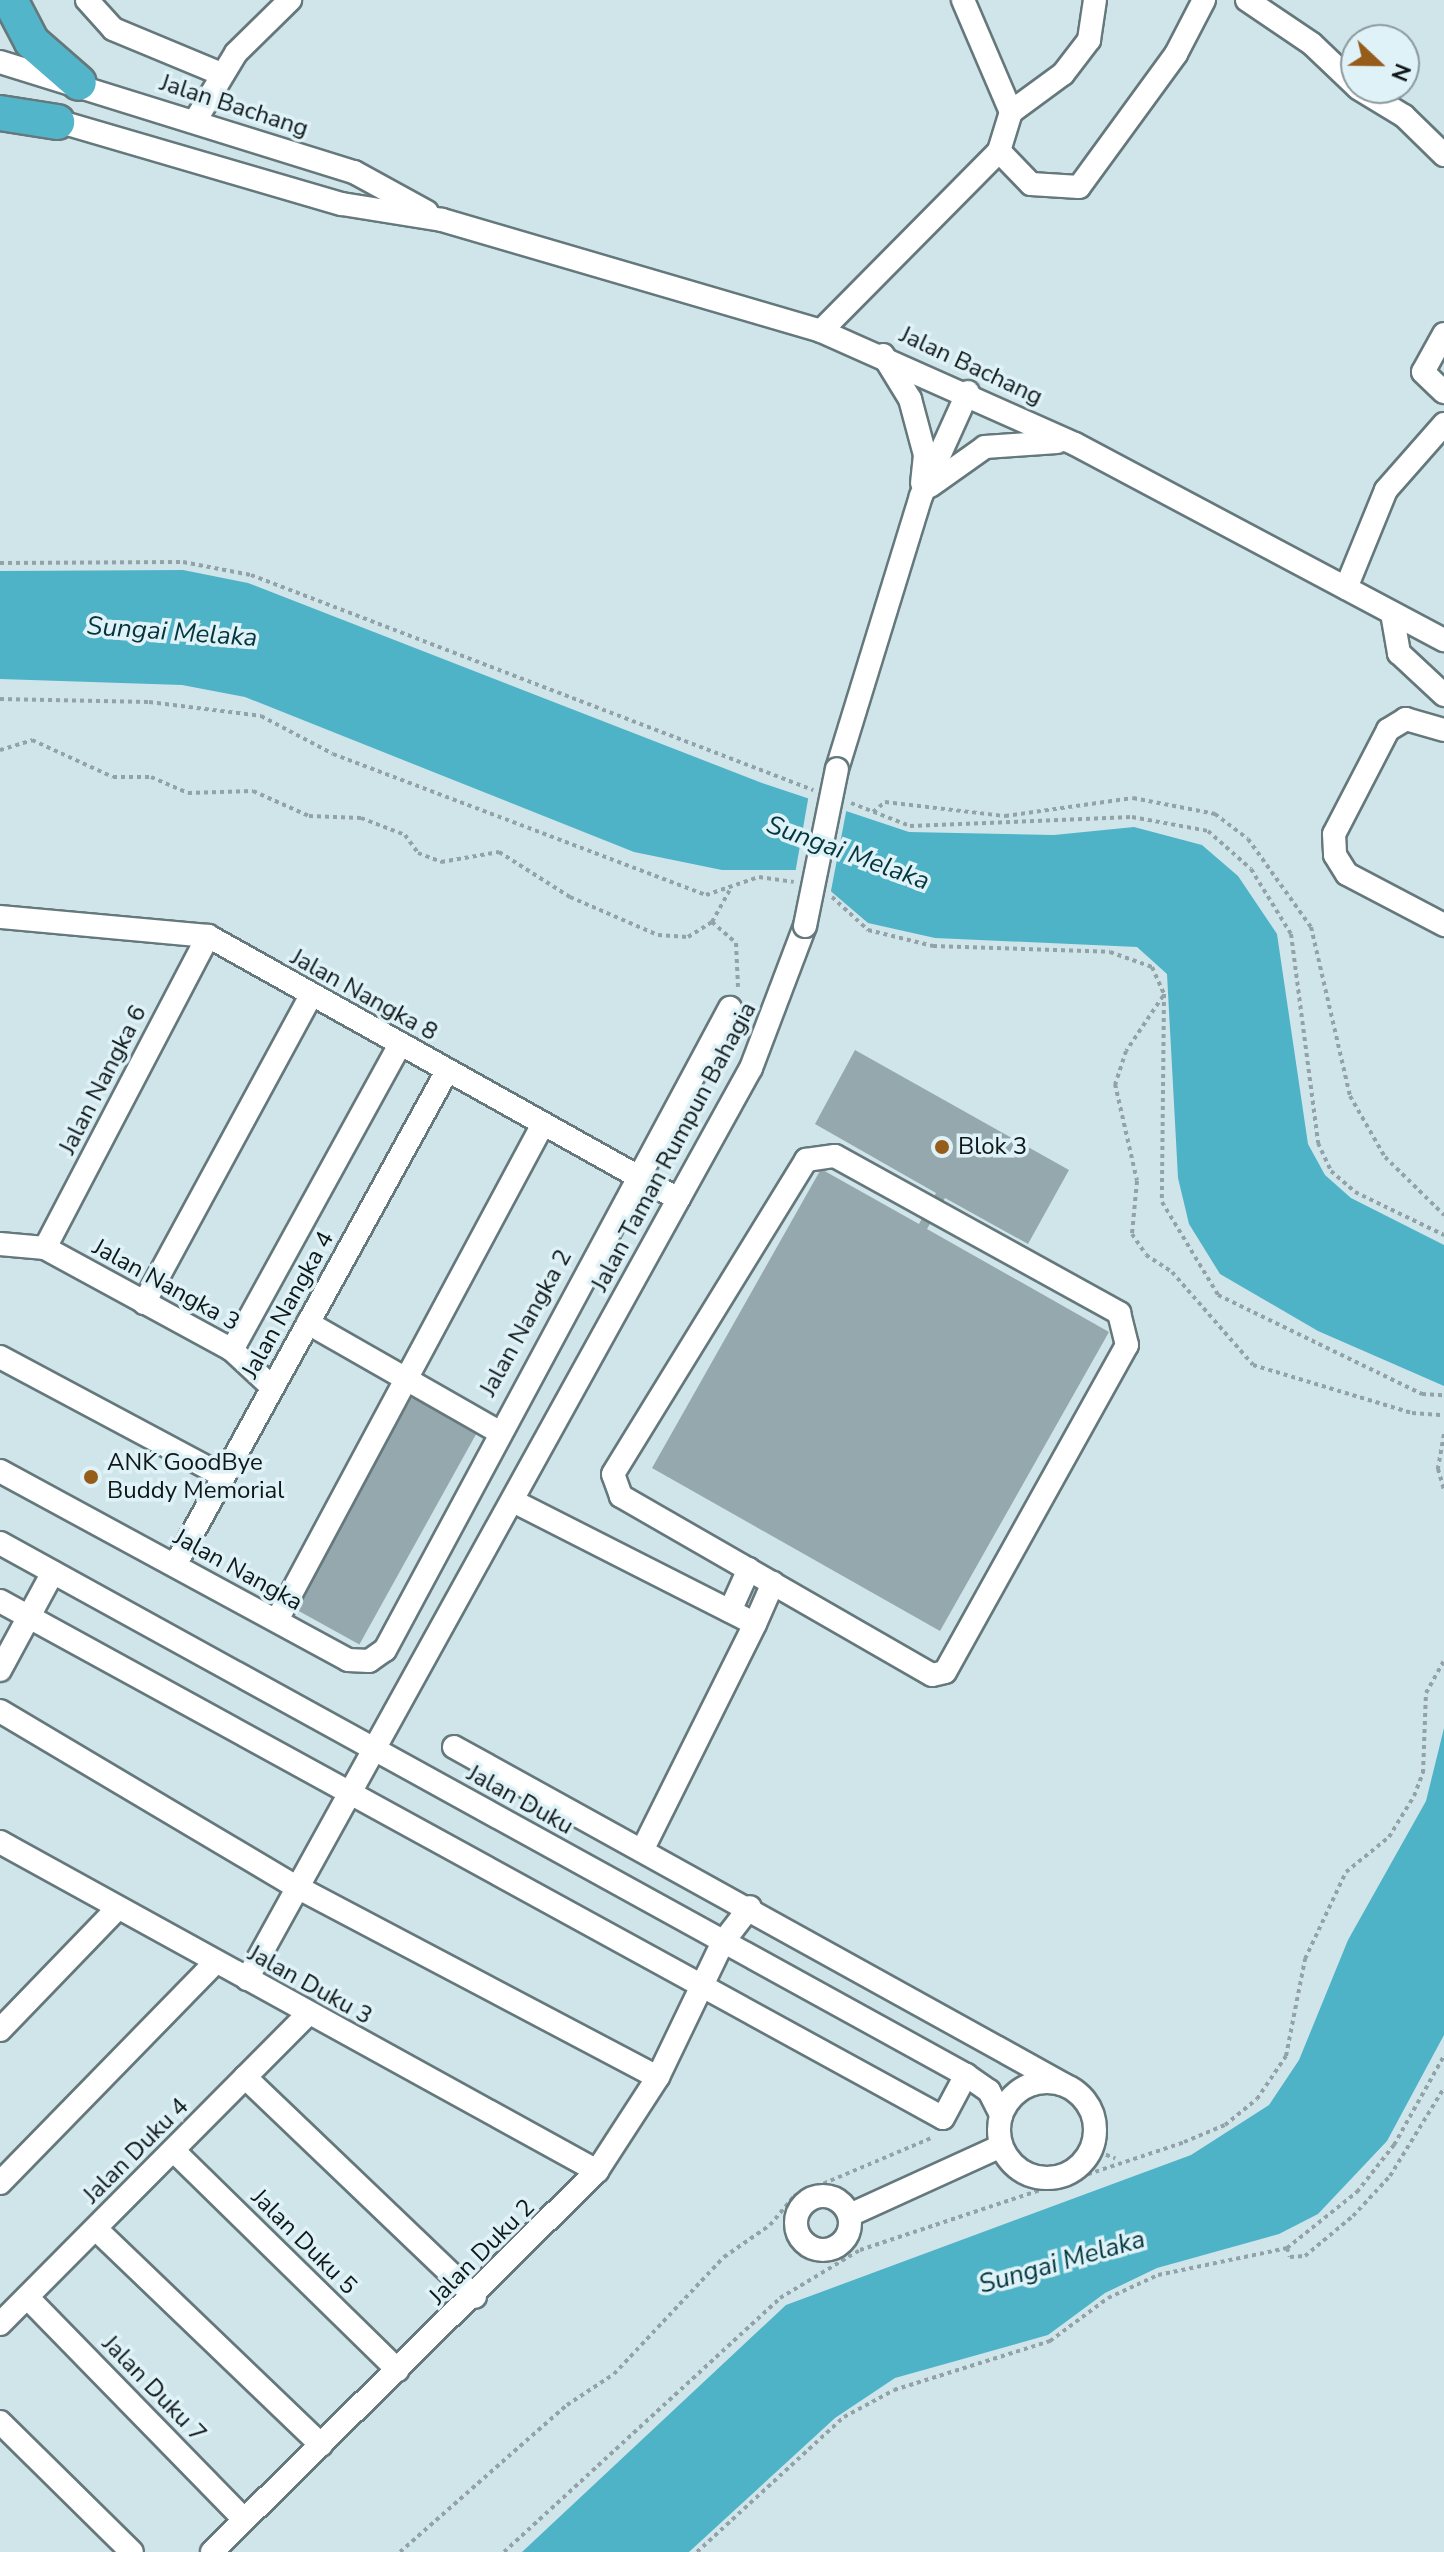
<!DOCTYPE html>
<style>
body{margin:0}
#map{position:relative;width:1444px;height:2552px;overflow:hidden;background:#d0e5ea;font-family:"Nunito Sans",sans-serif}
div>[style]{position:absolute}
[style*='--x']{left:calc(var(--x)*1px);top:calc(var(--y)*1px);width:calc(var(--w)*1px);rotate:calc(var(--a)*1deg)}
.water>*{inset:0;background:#4fb3c8}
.pier>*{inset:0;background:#d0e5ea}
.building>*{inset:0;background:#95a8ad;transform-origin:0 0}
.path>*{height:4px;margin-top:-2px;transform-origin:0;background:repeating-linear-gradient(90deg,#92a2a6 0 4px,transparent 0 8px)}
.roads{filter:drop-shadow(2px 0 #65787c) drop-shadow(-2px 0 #65787c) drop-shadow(0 2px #65787c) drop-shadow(0 -2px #65787c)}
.minor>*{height:22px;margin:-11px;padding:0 11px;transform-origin:11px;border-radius:11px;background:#fff}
.minor>.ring{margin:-11px;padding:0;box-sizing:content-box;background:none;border:22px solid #fff;border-radius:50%}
.highway>*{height:34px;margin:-17px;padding:0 17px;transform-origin:17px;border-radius:17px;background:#53b5ca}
.bridges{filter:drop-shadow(2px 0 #65787c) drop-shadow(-2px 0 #65787c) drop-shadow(0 2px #65787c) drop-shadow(0 -2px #65787c)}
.minor-bridge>*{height:22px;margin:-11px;padding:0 11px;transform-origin:11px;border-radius:11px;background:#fff}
.dots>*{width:22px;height:22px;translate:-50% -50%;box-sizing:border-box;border:4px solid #def2f7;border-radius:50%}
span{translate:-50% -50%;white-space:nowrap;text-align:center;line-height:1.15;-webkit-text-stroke:7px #def2f7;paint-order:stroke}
.street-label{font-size:24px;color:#101718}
.poi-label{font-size:24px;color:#101718}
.left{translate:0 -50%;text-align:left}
.water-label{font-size:26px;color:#04353e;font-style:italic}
.north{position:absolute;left:1340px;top:24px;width:80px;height:80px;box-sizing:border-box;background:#def2f7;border:2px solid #8c9a9e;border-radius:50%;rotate:112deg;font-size:22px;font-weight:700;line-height:32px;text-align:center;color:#101718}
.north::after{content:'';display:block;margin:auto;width:28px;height:36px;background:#965c1a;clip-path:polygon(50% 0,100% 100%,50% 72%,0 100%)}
</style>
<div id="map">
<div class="water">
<div style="clip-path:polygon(183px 570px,248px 583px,762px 783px,909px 832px,1054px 835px,1134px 827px,1202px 845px,1238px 876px,1277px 934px,1308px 1144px,1325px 1175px,1351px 1198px,1444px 1245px,1444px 1386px,1318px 1331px,1220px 1274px,1189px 1224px,1178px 1178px,1167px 974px,1137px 947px,935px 938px,868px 923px,806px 870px,722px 870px,634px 852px,245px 697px,182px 685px,0 679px,0 571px)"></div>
<div style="clip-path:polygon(1444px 1728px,1444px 2035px,1387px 2141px,1318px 2214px,1279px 2234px,1157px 2268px,1105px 2293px,1048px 2335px,895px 2378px,835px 2418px,689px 2552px,522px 2552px,786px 2305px,1191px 2155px,1269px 2105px,1299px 2060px,1348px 1940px,1426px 1801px)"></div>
</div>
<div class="pier">
<div style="clip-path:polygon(809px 794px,847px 807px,830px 896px,795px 874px)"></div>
</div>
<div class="building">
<div style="clip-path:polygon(855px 1050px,1069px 1170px,1028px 1244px,945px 1198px,927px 1229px,1109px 1332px,940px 1631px,652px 1468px,821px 1169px,919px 1224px,936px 1193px,815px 1124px)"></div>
<div style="left:412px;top:1397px;width:74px;height:242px;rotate:29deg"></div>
</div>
<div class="path">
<div style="--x:0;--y:563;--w:183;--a:-0.3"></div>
<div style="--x:183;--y:562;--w:69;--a:10.8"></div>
<div style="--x:251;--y:575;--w:602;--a:20.93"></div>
<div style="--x:0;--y:699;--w:149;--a:1.2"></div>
<div style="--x:149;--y:702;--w:113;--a:7.1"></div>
<div style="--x:261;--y:716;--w:81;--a:27.8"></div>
<div style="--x:333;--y:754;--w:399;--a:20.7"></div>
<div style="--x:706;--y:895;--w:56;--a:-18.8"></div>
<div style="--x:759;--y:877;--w:35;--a:8"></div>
<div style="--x:0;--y:750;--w:34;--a:-17"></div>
<div style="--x:32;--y:740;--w:89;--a:24.6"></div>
<div style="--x:113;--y:777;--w:38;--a:0"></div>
<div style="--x:151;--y:777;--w:40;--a:23.4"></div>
<div style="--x:188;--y:793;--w:65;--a:-1.8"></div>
<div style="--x:253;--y:791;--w:61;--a:24.1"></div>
<div style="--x:309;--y:816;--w:52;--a:2.2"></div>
<div style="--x:361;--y:818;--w:47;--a:21.1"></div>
<div style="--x:405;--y:835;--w:22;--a:54"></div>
<div style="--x:418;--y:853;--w:25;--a:21"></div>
<div style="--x:441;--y:862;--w:59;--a:-9.8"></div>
<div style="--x:499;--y:852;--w:84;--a:32.4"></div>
<div style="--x:570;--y:897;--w:96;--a:23.4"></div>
<div style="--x:658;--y:935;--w:30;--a:4"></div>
<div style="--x:688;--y:937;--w:28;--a:-32"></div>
<div style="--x:712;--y:922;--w:39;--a:-61"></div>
<div style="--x:851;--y:803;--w:63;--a:21.3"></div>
<div style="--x:910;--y:826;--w:222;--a:-2.3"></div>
<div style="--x:1132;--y:817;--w:77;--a:10.4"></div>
<div style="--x:1208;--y:831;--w:57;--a:41.5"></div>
<div style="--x:1251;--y:869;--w:76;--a:58.4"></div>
<div style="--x:1291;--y:934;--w:211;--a:82.6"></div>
<div style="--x:1318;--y:1143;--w:31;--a:65"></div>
<div style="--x:1331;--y:1171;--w:32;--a:41"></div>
<div style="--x:1355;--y:1192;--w:99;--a:25.8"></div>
<div style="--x:873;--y:812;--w:16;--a:-40"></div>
<div style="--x:885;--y:802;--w:121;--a:6.7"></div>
<div style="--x:1005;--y:816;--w:129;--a:-8"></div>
<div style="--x:1133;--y:798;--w:84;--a:11"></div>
<div style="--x:1215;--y:814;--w:41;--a:37.1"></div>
<div style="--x:1248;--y:839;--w:108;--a:54.4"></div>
<div style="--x:1311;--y:927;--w:173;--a:77"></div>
<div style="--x:1350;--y:1096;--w:70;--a:60.2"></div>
<div style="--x:1385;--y:1157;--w:83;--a:44.5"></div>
<div style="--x:832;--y:897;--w:49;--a:42.5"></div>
<div style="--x:868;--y:930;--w:67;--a:13.8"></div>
<div style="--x:933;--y:946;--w:177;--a:1.9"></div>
<div style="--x:1110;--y:952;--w:45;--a:19.7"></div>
<div style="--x:1152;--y:967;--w:30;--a:66"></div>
<div style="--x:1164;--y:994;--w:208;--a:90.6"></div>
<div style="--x:1162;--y:1202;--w:109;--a:58.9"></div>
<div style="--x:1218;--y:1295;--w:227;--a:25.9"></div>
<div style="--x:1422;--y:1394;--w:22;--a:3"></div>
<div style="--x:712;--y:922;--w:32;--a:41"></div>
<div style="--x:736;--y:943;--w:44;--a:87.4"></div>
<div style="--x:1163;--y:996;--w:66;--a:123.9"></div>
<div style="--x:1126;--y:1051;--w:35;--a:108"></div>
<div style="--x:1115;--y:1084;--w:99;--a:77.2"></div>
<div style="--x:1137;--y:1181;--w:53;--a:95.4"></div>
<div style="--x:1132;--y:1234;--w:25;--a:56"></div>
<div style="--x:1146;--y:1255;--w:31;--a:33"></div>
<div style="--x:1172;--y:1272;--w:123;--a:48.9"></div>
<div style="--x:1253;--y:1365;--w:166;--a:16.8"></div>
<div style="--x:1412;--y:1413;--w:32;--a:4"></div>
<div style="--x:1444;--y:1434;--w:36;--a:100"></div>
<div style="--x:1438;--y:1469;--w:22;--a:74"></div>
<div style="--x:1091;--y:2149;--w:26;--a:21"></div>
<div style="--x:1287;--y:2248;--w:9;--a:72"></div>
<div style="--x:1290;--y:2257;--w:15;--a:-4"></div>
<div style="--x:1305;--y:2256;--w:62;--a:-39.8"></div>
<div style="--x:1353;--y:2216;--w:54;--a:-47.2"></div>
<div style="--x:1390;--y:2176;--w:103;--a:-58.5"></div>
<div style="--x:400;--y:2552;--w:222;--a:-41.4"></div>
<div style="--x:567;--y:2405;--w:56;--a:-33.4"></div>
<div style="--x:614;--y:2374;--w:161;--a:-46.8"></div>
<div style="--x:724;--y:2257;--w:56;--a:-34.8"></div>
<div style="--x:770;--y:2225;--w:38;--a:-50"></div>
<div style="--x:794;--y:2196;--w:149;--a:-22.9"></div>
<div style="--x:504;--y:2552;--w:375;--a:-42.6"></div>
<div style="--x:780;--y:2298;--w:93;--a:-31"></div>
<div style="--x:860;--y:2250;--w:342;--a:-18.4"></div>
<div style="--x:1184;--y:2142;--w:44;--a:-22.5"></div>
<div style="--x:1225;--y:2125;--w:41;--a:-39.1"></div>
<div style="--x:1257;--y:2099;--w:52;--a:-56"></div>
<div style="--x:1286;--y:2056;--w:99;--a:-78.9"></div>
<div style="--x:1305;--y:1959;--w:96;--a:-64.8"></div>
<div style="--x:1346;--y:1872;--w:55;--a:-39.1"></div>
<div style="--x:1389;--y:1837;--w:48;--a:-58.6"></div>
<div style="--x:1414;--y:1796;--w:25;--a:-69"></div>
<div style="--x:1423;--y:1773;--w:80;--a:-87.9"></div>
<div style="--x:1426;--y:1693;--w:37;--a:-61"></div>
<div style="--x:697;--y:2552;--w:200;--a:-42.6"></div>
<div style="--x:844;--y:2417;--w:57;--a:-28.4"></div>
<div style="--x:894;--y:2390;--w:164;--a:-17.4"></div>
<div style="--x:1050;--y:2341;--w:72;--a:-36.6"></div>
<div style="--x:1108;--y:2298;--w:55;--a:-24.7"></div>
<div style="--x:1158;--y:2275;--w:132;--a:-11.8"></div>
<div style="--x:1287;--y:2248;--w:90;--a:-38.7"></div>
<div style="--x:1357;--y:2192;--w:60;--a:-51.8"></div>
<div style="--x:1394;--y:2145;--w:102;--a:-60.7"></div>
</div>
<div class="roads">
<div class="minor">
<div style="--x:87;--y:0;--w:39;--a:48"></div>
<div style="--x:113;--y:29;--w:117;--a:22.6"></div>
<div style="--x:1247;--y:0;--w:78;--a:34.1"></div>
<div style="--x:1312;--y:44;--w:61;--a:43.7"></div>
<div style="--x:0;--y:62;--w:371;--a:17.3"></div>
<div style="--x:354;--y:172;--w:83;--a:28.7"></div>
<div style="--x:1358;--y:88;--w:54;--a:31.3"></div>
<div style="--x:1404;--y:116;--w:56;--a:44.3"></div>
<div style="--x:1011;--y:112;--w:64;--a:-36.2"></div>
<div style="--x:1063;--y:74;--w:43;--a:-52.6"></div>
<div style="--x:1089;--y:40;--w:40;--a:-81.5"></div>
<div style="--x:47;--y:118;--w:307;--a:16.3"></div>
<div style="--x:342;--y:204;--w:101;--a:9.1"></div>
<div style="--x:442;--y:220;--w:395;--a:16.3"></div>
<div style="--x:821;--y:331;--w:278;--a:24"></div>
<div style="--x:1075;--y:444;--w:418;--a:28"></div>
<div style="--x:195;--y:121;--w:79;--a:-58.9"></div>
<div style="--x:236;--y:53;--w:76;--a:-44.5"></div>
<div style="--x:999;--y:151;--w:46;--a:45.9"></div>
<div style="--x:1031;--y:184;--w:48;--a:3.6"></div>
<div style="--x:1079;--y:187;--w:165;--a:-53.9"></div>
<div style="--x:1176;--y:54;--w:61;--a:-62.6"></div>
<div style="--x:821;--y:331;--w:253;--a:-45.3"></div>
<div style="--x:999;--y:151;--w:41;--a:-72.9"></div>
<div style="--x:1011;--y:112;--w:122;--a:-113.2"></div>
<div style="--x:1444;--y:334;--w:43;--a:118.9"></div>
<div style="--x:1423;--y:372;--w:29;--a:44"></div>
<div style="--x:883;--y:355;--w:52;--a:58.5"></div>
<div style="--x:910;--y:399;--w:58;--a:75"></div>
<div style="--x:925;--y:455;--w:28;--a:96"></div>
<div style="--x:930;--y:486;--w:67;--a:-35.3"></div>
<div style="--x:985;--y:447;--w:72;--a:-4"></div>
<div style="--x:1346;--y:588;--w:106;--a:-67.8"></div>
<div style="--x:1386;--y:490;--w:88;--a:-48.7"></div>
<div style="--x:1392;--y:613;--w:41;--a:80.1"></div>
<div style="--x:1399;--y:653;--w:62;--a:43"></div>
<div style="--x:1444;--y:730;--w:40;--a:-164"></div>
<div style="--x:1406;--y:719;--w:21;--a:149"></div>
<div style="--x:1388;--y:730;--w:117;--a:117.4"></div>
<div style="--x:1334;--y:834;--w:21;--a:87"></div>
<div style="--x:1335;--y:855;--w:22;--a:58"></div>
<div style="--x:1347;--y:874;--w:110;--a:27.7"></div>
<div style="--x:837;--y:769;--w:286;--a:-72.9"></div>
<div style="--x:921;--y:496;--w:114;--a:-65.7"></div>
<div style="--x:0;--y:917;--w:209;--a:5.2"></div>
<div style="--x:208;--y:936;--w:539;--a:29.23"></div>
<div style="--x:835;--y:1156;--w:325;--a:28.9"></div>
<div style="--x:1119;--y:1313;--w:33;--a:76"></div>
<div style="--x:1127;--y:1345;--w:374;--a:119.1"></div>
<div style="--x:945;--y:1672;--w:13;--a:167"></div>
<div style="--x:932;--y:1675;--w:359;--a:-150.1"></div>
<div style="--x:621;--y:1496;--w:23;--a:-110"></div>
<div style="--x:613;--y:1474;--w:369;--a:-58.4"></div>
<div style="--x:806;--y:1160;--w:29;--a:-8"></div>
<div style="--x:0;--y:1244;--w:45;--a:5.1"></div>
<div style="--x:45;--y:1248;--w:213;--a:28.6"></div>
<div style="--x:232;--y:1350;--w:54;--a:42.8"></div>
<div style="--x:45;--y:1248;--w:352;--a:-62.4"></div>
<div style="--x:144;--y:1303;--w:349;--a:-61.5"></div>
<div style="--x:308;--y:1323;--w:218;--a:29.7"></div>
<div style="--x:232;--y:1350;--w:348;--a:-61.2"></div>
<div style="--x:0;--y:1357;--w:253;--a:28.1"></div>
<div style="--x:0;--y:1471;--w:396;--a:28.5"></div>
<div style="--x:348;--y:1660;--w:21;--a:3"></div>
<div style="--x:369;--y:1661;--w:19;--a:-35"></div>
<div style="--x:385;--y:1650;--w:729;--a:-61.75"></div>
<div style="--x:513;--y:1501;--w:271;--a:26.9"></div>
<div style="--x:755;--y:1624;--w:251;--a:116.5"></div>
<div style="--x:0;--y:1543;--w:1103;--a:28.84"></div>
<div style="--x:966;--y:2075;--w:28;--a:35"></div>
<div style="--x:989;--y:2091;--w:27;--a:63"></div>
<div style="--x:175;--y:1565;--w:564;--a:-61.16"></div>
<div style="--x:0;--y:1601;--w:1075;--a:28.73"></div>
<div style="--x:943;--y:2118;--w:49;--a:-61.9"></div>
<div style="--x:730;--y:1611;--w:46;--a:-65.7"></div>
<div style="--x:277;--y:1620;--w:563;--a:-61.8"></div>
<div style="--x:755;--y:1624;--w:45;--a:-66.3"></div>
<div style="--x:0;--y:1670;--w:111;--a:-61.6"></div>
<div style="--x:0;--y:1711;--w:343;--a:30.7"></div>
<div style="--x:295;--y:1886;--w:410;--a:27.8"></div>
<div style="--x:454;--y:1747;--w:696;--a:28.96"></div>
<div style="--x:0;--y:1842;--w:682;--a:28.86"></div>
<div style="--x:247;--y:1979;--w:1041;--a:-61.05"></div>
<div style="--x:751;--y:1068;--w:152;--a:-69.2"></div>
<div style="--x:0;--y:2030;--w:168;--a:-46"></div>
<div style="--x:245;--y:2077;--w:318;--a:43.7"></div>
<div class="ring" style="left:999px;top:2082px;width:74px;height:74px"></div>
<div style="--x:174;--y:2151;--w:313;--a:44.4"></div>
<div style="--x:0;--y:2183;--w:309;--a:-45.7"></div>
<div class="ring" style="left:796px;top:2196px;width:32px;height:32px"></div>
<div style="--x:852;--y:2214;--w:164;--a:-24.5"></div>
<div style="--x:96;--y:2229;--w:312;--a:43.8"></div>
<div style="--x:27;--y:2297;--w:309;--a:45.7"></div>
<div style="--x:0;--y:2324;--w:437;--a:-45.2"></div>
<div style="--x:0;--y:2422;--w:185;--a:44.6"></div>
<div style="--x:212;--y:2552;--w:542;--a:-44.7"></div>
<div style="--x:597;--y:2171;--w:112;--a:-57"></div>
<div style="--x:658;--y:2077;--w:150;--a:-64.3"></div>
<div style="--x:723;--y:1942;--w:44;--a:-52.4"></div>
</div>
<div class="highway">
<div style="--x:10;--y:0;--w:47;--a:62.4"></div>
<div style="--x:32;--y:42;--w:62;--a:41.1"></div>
<div style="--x:0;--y:113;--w:58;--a:9"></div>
</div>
</div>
<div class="bridges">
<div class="minor-bridge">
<div style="--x:805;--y:926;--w:160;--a:-78.5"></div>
</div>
</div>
<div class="dots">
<div style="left:942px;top:1147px;background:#965c1a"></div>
<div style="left:91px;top:1477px;background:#965c1a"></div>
</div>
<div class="street-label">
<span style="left:234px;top:106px;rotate:18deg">Jalan Bachang</span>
<span style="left:971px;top:366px;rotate:25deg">Jalan Bachang</span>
<span style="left:364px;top:995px;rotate:29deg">Jalan Nangka 8</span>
<span style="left:103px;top:1080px;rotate:-63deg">Jalan Nangka 6</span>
<span style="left:674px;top:1147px;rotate:-62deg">Jalan Taman Rumpun Bahagia</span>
<span style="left:166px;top:1285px;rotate:29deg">Jalan Nangka 3</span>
<span style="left:288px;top:1305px;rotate:-61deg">Jalan Nangka 4</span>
<span style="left:526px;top:1323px;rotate:-61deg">Jalan Nangka 2</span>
<span style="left:238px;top:1570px;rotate:29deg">Jalan Nangka</span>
<span style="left:520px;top:1800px;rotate:29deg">Jalan Duku</span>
<span style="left:310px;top:1985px;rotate:29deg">Jalan Duku 3</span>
<span style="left:136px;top:2151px;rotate:-45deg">Jalan Duku 4</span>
<span style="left:304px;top:2242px;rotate:45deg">Jalan Duku 5</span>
<span style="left:482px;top:2252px;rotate:-45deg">Jalan Duku 2</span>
<span style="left:154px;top:2389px;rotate:46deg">Jalan Duku 7</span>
</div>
<div class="poi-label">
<span class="left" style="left:958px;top:1147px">Blok 3</span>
<span class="left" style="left:107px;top:1477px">ANK GoodBye<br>Buddy Memorial</span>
</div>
<div class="water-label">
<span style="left:172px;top:632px;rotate:4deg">Sungai Melaka</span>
<span style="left:848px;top:853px;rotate:20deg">Sungai Melaka</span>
<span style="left:1062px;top:2262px;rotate:-16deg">Sungai Melaka</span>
</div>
<div class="north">N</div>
</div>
